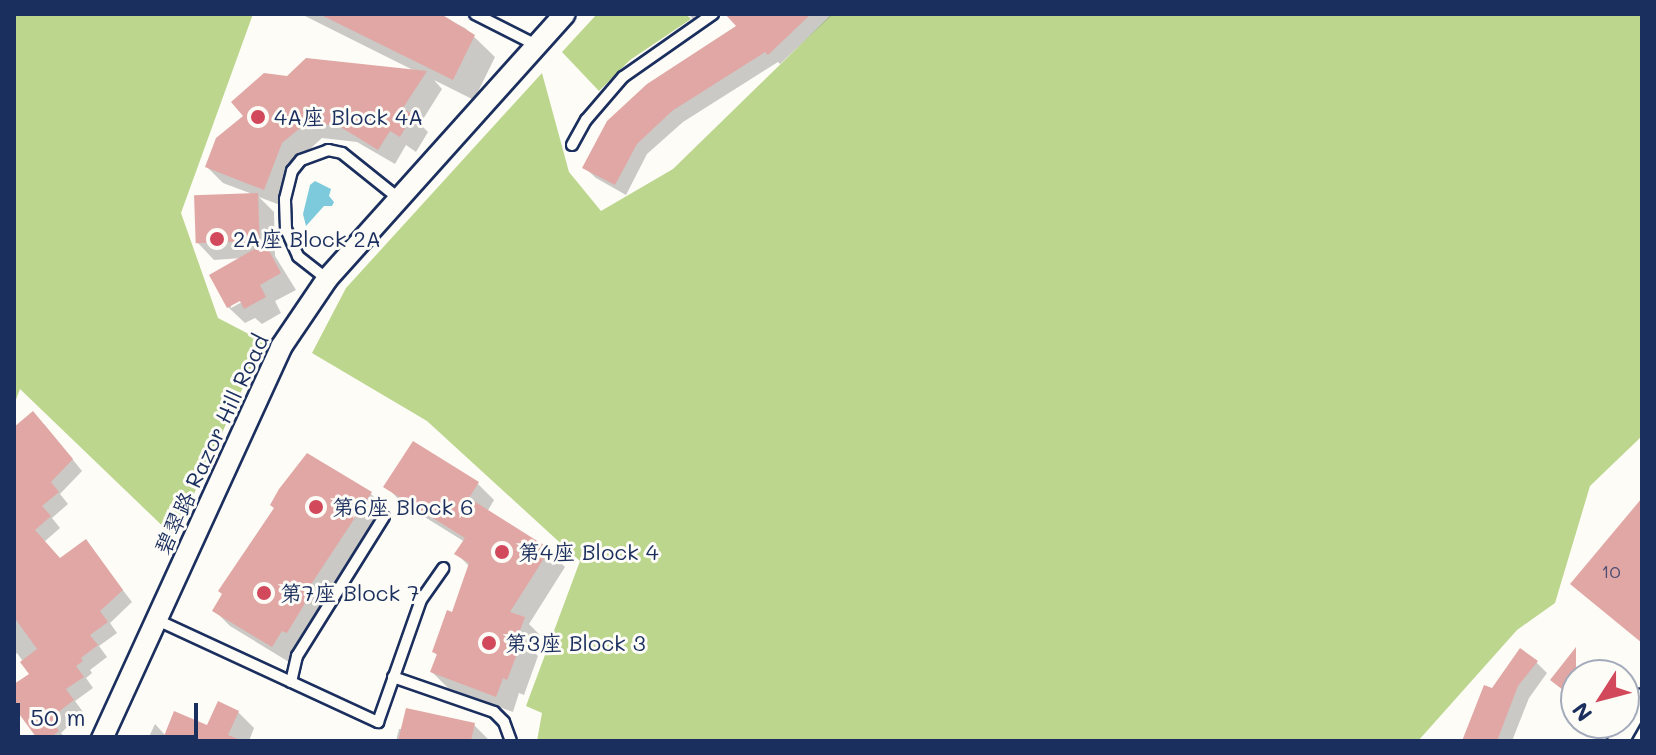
<!DOCTYPE html>
<meta charset="utf-8">
<style>
body{margin:0}
#map{position:relative;width:1656px;height:755px;overflow:hidden;background:#fdfcf7;font-family:Mali,"LXGW WenKai TC",sans-serif}
div>[style]{position:absolute}
[style*='--x']{left:calc(var(--x)*1px);top:calc(var(--y)*1px);width:calc(var(--w)*1px);rotate:calc(var(--a)*1deg)}
.green>*{inset:0;background:#bcd68d}
.water>*{inset:0;background:#7ccadb}
.shadow>*{inset:0;background:#0003}
.building>*{inset:0;background:#e1a7a5;transform-origin:0 0}
.roads{filter:drop-shadow(2px 0 #1b2f5e) drop-shadow(-2px 0 #1b2f5e) drop-shadow(0 2px #1b2f5e) drop-shadow(0 -2px #1b2f5e)}
.service>*{height:10px;margin:-5px;padding:0 5px;transform-origin:5px;border-radius:5px;background:#fdfcf7}
.minor>*{height:20px;margin:-10px;padding:0 10px;transform-origin:10px;border-radius:10px;background:#fdfcf7}
.dots>*{width:22px;height:22px;translate:-50% -50%;box-sizing:border-box;border:4px solid #fdfcf7;border-radius:50%}
span{translate:-50% -50%;white-space:nowrap;text-align:center;line-height:1.15;-webkit-text-stroke:6px #fdfcf7;paint-order:stroke}
.number-label{font-size:18px;color:#4c4d70}
.number-label span{-webkit-text-stroke-width:0}
.poi-label{font-size:22px;color:#1b2f5e}
.left{translate:0 -50%;text-align:left}
.street-label{font-size:22px;color:#1b2f5e}
.frame{position:absolute;inset:0;border:16px solid #1b2f5e;pointer-events:none}
.north{position:absolute;left:1560px;top:659px;width:80px;height:80px;box-sizing:border-box;background:#fdfcf7;border:2px solid #a3aaba;border-radius:50%;rotate:234deg;font-size:22px;font-weight:700;line-height:32px;text-align:center;color:#1b2f5e}
.north::after{content:'';display:block;margin:auto;width:28px;height:36px;background:#d1495b;clip-path:polygon(50% 0,100% 100%,50% 72%,0 100%)}
.scale{position:absolute;left:16px;top:703px;width:182px;height:36px;box-sizing:border-box;border:4px solid #1b2f5e;border-top:0;padding-left:10px;font-size:24px;line-height:28px;white-space:nowrap;color:#1b2f5e;-webkit-text-stroke:6px #fdfcf7;paint-order:stroke}
</style>
<div id="map">
<div class="green">
<div style="clip-path:polygon(14px 14px,253px 14px,181px 213px,218px 318px,264px 342px,174px 537px,20px 389px,14px 405px)"></div>
<div style="clip-path:polygon(597px 14px,686px 14px,691px 19px,630px 60px,599px 91px,562px 52px)"></div>
<div style="clip-path:polygon(832px 14px,1642px 14px,1642px 436px,1590px 486px,1555px 603px,1517px 630px,1418px 741px,537px 741px,542px 713px,526px 706px,580px 561px,427px 421px,312px 353px,346px 288px,542px 73px,569px 172px,601px 211px,673px 169px)"></div>
</div>
<div class="water">
<div style="clip-path:polygon(315px 181px,331px 189px,329px 196px,334px 202px,332px 206px,324px 206px,306px 226px,303px 214px,310px 185px)"></div>
</div>
<div class="shadow">
<div style="clip-path:polygon(evenodd,301px 14px,437px 14px,465px 28px,495px 57px,474px 100px,434px 80px,442px 89px,420px 124px,428px 132px,416px 152px,406px 145px,395px 164px,357px 142px,322px 138px,298px 160px,280px 205px,259px 197px,274px 212px,275px 256px,296px 290px,275px 301px,281px 313px,262px 324px,255px 318px,245px 323px,228px 307px,242px 258px,214px 260px,198px 243px,255px 195px,223px 183px,207px 167px,288px 79px,417px 72px,301px 14px,248px 295px,249px 298px,231px 308px,231px 304px,248px 295px)"></div>
<div style="clip-path:polygon(688px 14px,706px 14px,697px 23px)"></div>
<div style="clip-path:polygon(743px 14px,833px 14px,780px 64px,778px 62px,683px 122px,647px 154px,626px 195px,596px 178px,585px 168px,739px 27px)"></div>
<div style="clip-path:polygon(44px 424px,82px 471px,60px 494px,68px 504px,52px 518px,60px 528px,44px 542px,61px 560px,86px 542px,132px 602px,110px 623px,117px 633px,99px 646px,107px 657px,90px 670px,92px 673px,86px 678px,93px 688px,75px 701px,83px 712px,61px 733px,67px 741px,41px 741px,14px 703px,14px 687px,32px 674px,17px 653px,14px 656px,14px 448px)"></div>
<div style="clip-path:polygon(414px 443px,478px 484px,494px 500px,487px 512px,549px 551px,565px 567px,529px 624px,540px 635px,534px 652px,538px 656px,524px 695px,519px 693px,513px 712px,448px 688px,432px 672px,438px 656px,434px 652px,453px 614px,470px 567px,457px 554px,465px 542px,402px 503px,386px 486px)"></div>
<div style="clip-path:polygon(308px 455px,371px 494px,387px 510px,289px 662px,230px 626px,214px 610px)"></div>
<div style="clip-path:polygon(1536px 662px,1547px 673px,1529px 698px,1512px 741px,1465px 741px,1492px 690px)"></div>
<div style="clip-path:polygon(1567px 662px,1584px 675px,1576px 675px,1576px 701px,1553px 680px)"></div>
<div style="clip-path:polygon(238px 712px,254px 728px,249px 741px,147px 741px,155px 724px,166px 736px,208px 728px)"></div>
<div style="clip-path:polygon(14px 713px,16px 716px,20px 741px,14px 741px)"></div>
<div style="clip-path:polygon(474px 725px,490px 741px,396px 741px,399px 729px)"></div>
</div>
<div class="building">
<div style="clip-path:polygon(319px 14px,441px 14px,475px 35px,453px 80px)"></div>
<div style="clip-path:polygon(725px 14px,811px 14px,768px 55px,765px 52px,672px 111px,637px 144px,615px 185px,582px 168px,607px 121px,647px 84px,736px 26px)"></div>
<div style="clip-path:polygon(306px 58px,427px 71px,403px 108px,413px 115px,400px 137px,390px 131px,378px 150px,339px 126px,306px 123px,282px 143px,264px 190px,205px 167px,216px 138px,243px 116px,231px 102px,264px 73px,287px 76px)"></div>
<div style="left:258px;top:193px;width:48px;height:64px;rotate:88deg"></div>
<div style="clip-path:polygon(265px 243px,281px 273px,260px 285px,266px 297px,244px 309px,240px 301px,227px 308px,209px 275px)"></div>
<div style="clip-path:polygon(33px 411px,73px 459px,51px 482px,59px 492px,42px 506px,51px 516px,35px 530px,60px 558px,86px 539px,123px 590px,100px 611px,108px 622px,90px 635px,98px 645px,81px 658px,83px 661px,76px 666px,84px 677px,66px 689px,74px 700px,57px 713px,59px 716px,52px 721px,59px 731px,46px 741px,39px 741px,14px 707px,14px 684px,29px 674px,20px 662px,37px 649px,14px 617px,14px 427px)"></div>
<div style="clip-path:polygon(413px 441px,479px 482px,469px 498px,550px 549px,510px 612px,525px 617px,518px 636px,523px 638px,507px 680px,503px 678px,496px 697px,430px 672px,437px 654px,432px 652px,447px 610px,452px 612px,469px 563px,454px 554px,465px 538px,383px 487px)"></div>
<div style="clip-path:polygon(307px 453px,372px 492px,306px 592px,310px 595px,287px 633px,282px 631px,272px 647px,212px 611px,222px 594px,218px 591px,274px 508px,270px 505px,279px 489px)"></div>
<div style="clip-path:polygon(1642px 498px,1642px 643px,1570px 584px)"></div>
<div style="clip-path:polygon(1576px 647px,1576px 700px,1550px 680px)"></div>
<div style="clip-path:polygon(1520px 648px,1538px 661px,1518px 686px,1497px 741px,1462px 741px,1484px 685px,1492px 688px)"></div>
<div style="clip-path:polygon(218px 701px,239px 711px,228px 735px,243px 741px,162px 741px,174px 711px,207px 725px)"></div>
<div style="clip-path:polygon(406px 708px,475px 723px,471px 741px,398px 741px)"></div>
</div>
<div class="roads">
<div class="service">
<div style="--x:475;--y:14;--w:68;--a:26.9"></div>
<div style="--x:572;--y:145;--w:29;--a:-61"></div>
<div style="--x:586;--y:120;--w:57;--a:-49.3"></div>
<div style="--x:623;--y:77;--w:110;--a:-35"></div>
<div style="--x:327;--y:279;--w:37;--a:-142"></div>
<div style="--x:298;--y:256;--w:30;--a:-114"></div>
<div style="--x:286;--y:229;--w:30;--a:-92"></div>
<div style="--x:285;--y:199;--w:29;--a:-76"></div>
<div style="--x:292;--y:171;--w:14;--a:-51"></div>
<div style="--x:301;--y:160;--w:29;--a:-20"></div>
<div style="--x:328;--y:150;--w:14;--a:12"></div>
<div style="--x:342;--y:153;--w:70;--a:38.7"></div>
<div style="--x:155;--y:619;--w:246;--a:24.8"></div>
<div style="--x:378;--y:722;--w:129;--a:-70.6"></div>
<div style="--x:421;--y:600;--w:39;--a:-55"></div>
<div style="--x:393;--y:677;--w:107;--a:19.1"></div>
<div style="--x:494;--y:712;--w:14;--a:45"></div>
<div style="--x:504;--y:722;--w:20;--a:70"></div>
<div style="--x:291;--y:682;--w:27;--a:-77"></div>
<div style="--x:297;--y:656;--w:164;--a:-58"></div>
</div>
<div class="minor">
<div style="--x:101;--y:741;--w:433;--a:-65.4"></div>
<div style="--x:281;--y:347;--w:82;--a:-55.9"></div>
<div style="--x:327;--y:279;--w:356;--a:-48.1"></div>
<div style="--x:1618;--y:741;--w:48;--a:-60.3"></div>
</div>
</div>
<div class="dots">
<div style="left:258px;top:117px;background:#d1495b"></div>
<div style="left:217px;top:239px;background:#d1495b"></div>
<div style="left:316px;top:507px;background:#d1495b"></div>
<div style="left:502px;top:552px;background:#d1495b"></div>
<div style="left:264px;top:593px;background:#d1495b"></div>
<div style="left:489px;top:643px;background:#d1495b"></div>
</div>
<div class="number-label">
<span style="left:1611px;top:571px">10</span>
</div>
<div class="poi-label">
<span class="left" style="left:274px;top:117px">4A座 Block 4A</span>
<span class="left" style="left:233px;top:239px">2A座 Block 2A</span>
<span class="left" style="left:332px;top:507px">第6座 Block 6</span>
<span class="left" style="left:518px;top:552px">第4座 Block 4</span>
<span class="left" style="left:280px;top:593px">第7座 Block 7</span>
<span class="left" style="left:505px;top:643px">第3座 Block 3</span>
</div>
<div class="street-label">
<span style="left:211px;top:444px;rotate:-65deg">碧翠路 Razor Hill Road</span>
</div>
<div class="frame"></div>
<div class="north">N</div>
<div class="scale">50 m</div>
</div>
